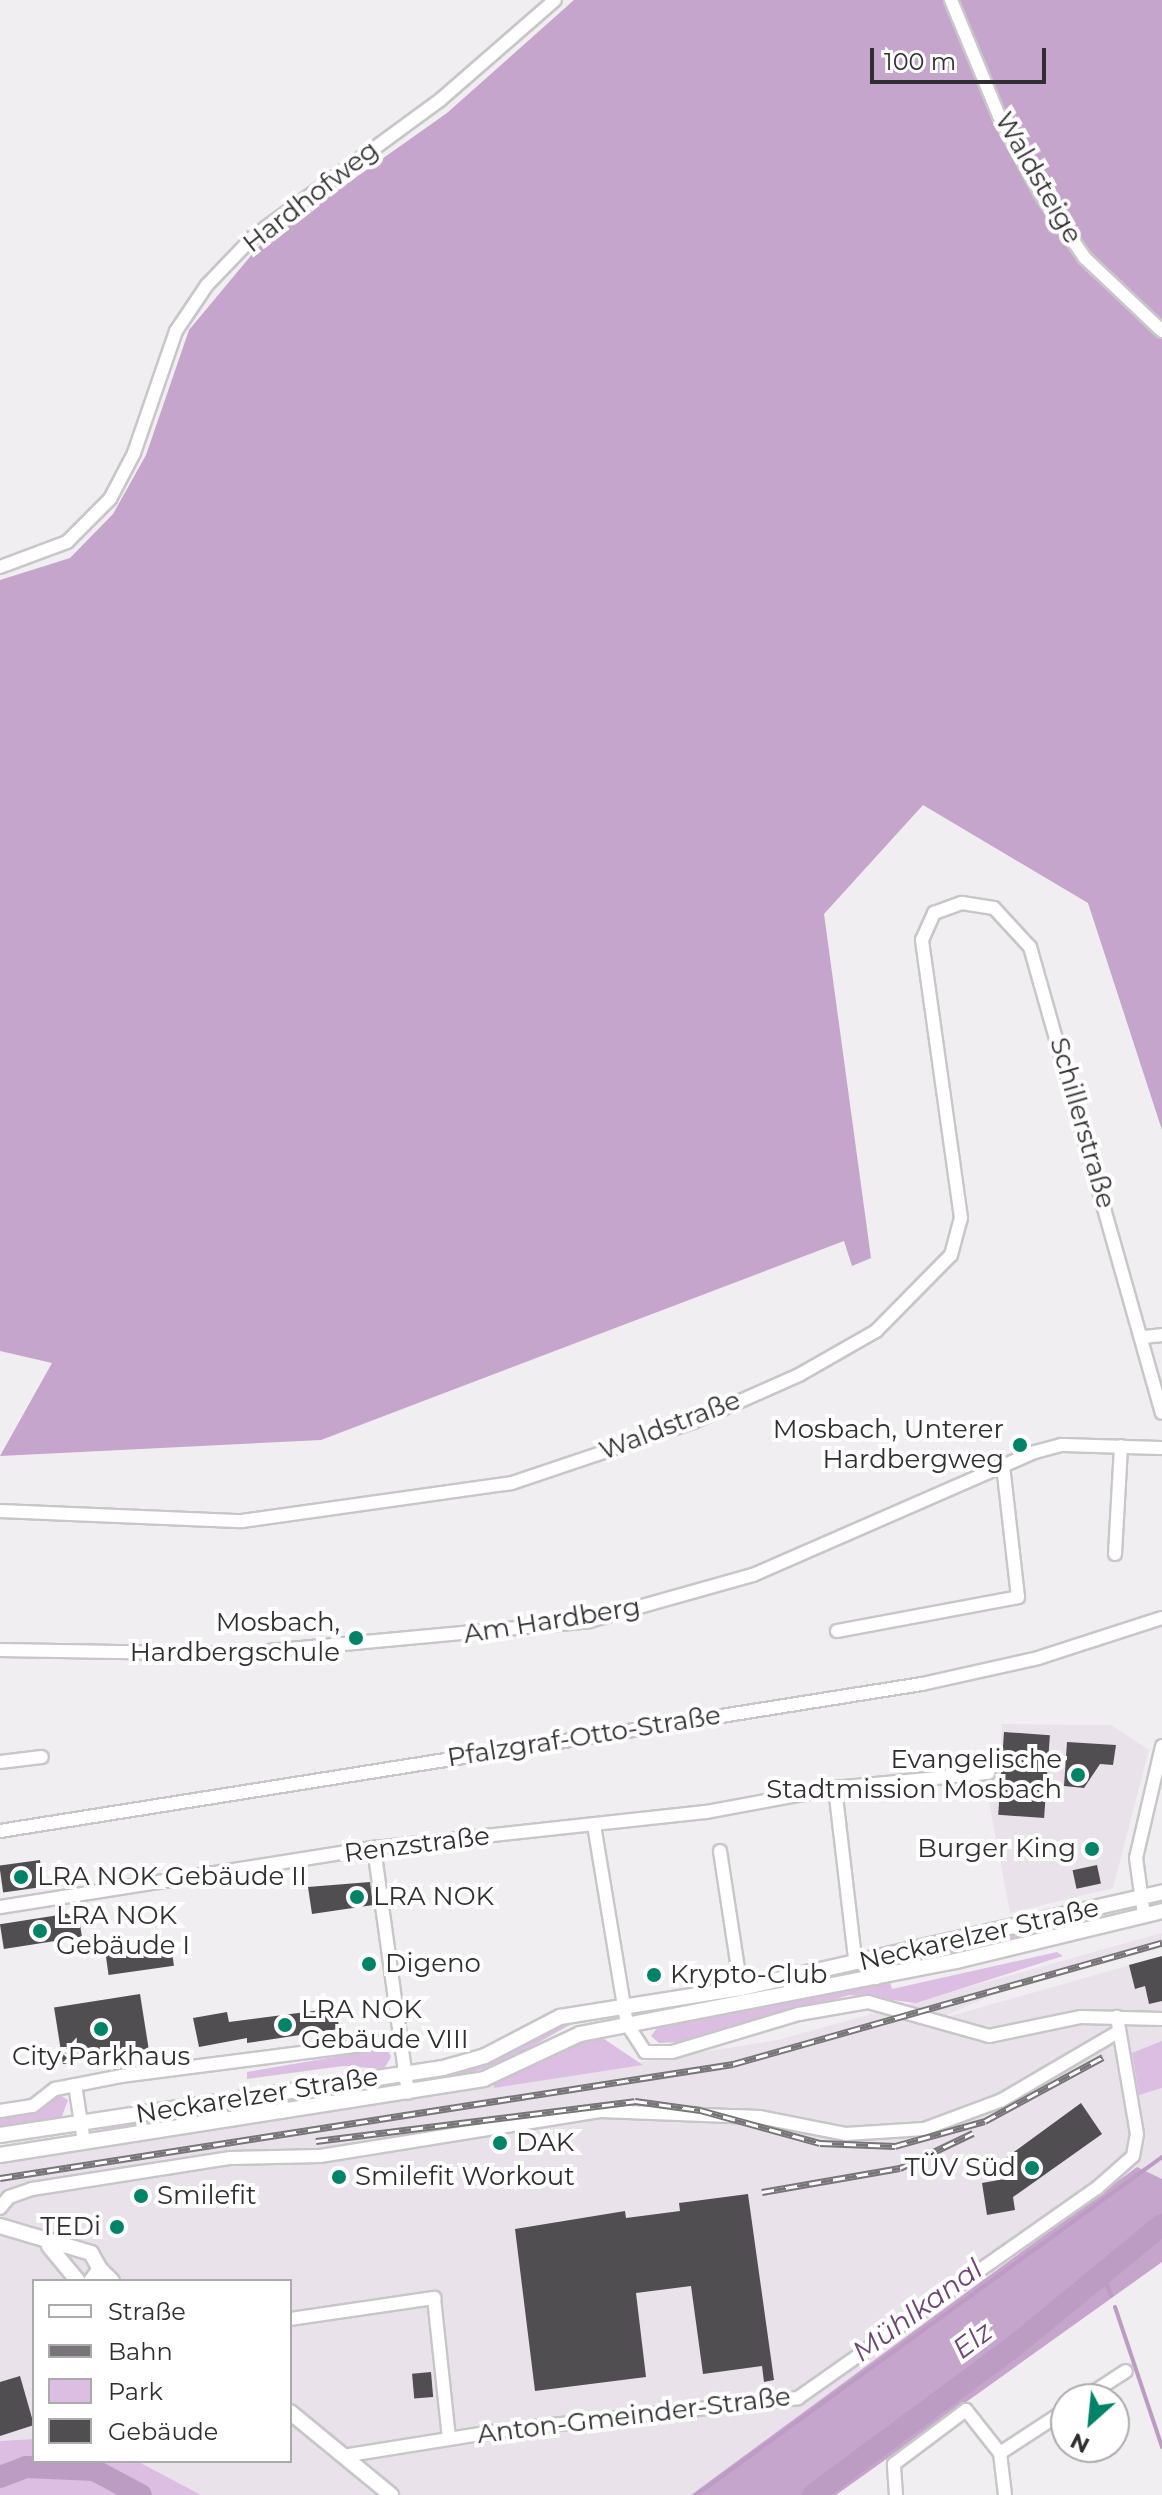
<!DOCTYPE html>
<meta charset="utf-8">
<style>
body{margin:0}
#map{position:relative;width:1162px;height:2495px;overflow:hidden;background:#f0eef1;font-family:Montserrat,sans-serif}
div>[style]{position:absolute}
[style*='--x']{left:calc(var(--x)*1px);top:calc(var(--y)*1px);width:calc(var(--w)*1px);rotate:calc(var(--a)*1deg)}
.built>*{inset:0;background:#eae2eb}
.green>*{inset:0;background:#ddbee3}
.forest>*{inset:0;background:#c6a5cc}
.stream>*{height:4px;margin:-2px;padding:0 2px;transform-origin:2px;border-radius:2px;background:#bc9cc3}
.river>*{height:22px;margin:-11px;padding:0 11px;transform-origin:11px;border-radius:11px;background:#bc9cc3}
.building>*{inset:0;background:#514e51;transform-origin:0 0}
.roads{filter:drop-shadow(2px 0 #c8c6c9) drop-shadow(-2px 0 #c8c6c9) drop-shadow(0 2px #c8c6c9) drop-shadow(0 -2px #c8c6c9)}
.minor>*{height:12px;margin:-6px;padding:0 6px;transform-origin:6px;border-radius:6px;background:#fff}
.major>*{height:14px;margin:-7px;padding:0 7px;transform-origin:7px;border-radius:7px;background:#fff}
.rail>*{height:7px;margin-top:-3.5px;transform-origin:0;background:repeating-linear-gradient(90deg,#fff 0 12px,#777578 0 24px);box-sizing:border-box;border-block:2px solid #777578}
.dots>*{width:22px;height:22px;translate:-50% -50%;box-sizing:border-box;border:4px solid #fff;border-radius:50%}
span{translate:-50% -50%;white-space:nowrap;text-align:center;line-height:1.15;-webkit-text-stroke:8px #fff;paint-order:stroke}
.street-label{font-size:26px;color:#2f2e30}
.poi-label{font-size:26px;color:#2f2e30}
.right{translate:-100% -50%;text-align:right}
.left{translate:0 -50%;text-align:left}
.water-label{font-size:28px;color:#6e4477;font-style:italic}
.legend{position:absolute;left:32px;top:2279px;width:260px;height:184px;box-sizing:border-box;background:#fff;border:2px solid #acabac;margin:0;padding:10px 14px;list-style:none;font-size:24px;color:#2f2e30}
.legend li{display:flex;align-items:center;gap:16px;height:40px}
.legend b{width:40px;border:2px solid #acabac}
.north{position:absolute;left:1050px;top:2383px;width:80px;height:80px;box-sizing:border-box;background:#fff;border:2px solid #acabac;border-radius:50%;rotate:207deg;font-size:22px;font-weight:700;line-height:32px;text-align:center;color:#2f2e30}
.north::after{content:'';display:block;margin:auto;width:28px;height:36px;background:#008468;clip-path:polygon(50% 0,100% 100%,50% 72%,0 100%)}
.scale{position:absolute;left:870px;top:48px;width:176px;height:36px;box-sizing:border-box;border:4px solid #2f2e30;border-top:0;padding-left:10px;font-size:24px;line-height:28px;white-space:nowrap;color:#2f2e30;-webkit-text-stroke:6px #fff;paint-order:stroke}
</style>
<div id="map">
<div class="built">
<div style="clip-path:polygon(1002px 1724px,1111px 1725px,1149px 1750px,1113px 1888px,1010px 1913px,985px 1780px,1001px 1765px)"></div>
<div style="clip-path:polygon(1162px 1933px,1162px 1947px,993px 1995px,933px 2021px,1162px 1956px,1162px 2179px,1136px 2167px,691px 2495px,200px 2495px,137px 2461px,290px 2461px,290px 2281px,34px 2281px,34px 2439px,0 2441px,0 2163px,778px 2040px)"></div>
</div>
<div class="green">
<div style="clip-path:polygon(1116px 1911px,896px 1968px,894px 1961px,1115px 1909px)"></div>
<div style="clip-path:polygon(1057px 1952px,1063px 1956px,916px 2003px,850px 1995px,680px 2042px,659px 2043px,651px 2036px,660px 2024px,890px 1982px,892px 1989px)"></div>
<div style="clip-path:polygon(582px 2018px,502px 2063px,460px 2076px,426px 2078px)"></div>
<div style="clip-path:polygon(601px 2037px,643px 2065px,494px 2088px,494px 2081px,573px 2042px)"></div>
<div style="clip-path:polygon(1162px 2041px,1162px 2088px,1139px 2095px,1132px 2053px)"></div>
<div style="clip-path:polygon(387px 2048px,391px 2057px,384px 2069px,343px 2066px,247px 2079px,247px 2072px)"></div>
<div style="clip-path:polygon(312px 2094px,283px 2104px,100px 2130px,106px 2128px)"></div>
<div style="clip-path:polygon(60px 2095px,68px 2100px,61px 2119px,0 2128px,0 2118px,28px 2114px)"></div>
<div style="clip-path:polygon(34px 2439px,34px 2461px,137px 2461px,201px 2495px,0 2495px,0 2441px)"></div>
</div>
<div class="forest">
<div style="clip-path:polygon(574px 0,1162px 0,1162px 1130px,1088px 903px,923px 805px,824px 914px,871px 1258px,852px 1266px,844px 1241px,321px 1440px,0 1456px,52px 1363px,0 1351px,0 580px,70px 558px,113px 514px,146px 455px,189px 330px,259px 246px,447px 113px)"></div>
<div style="clip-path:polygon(1137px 2167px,1162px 2179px,1162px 2262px,836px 2495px,691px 2495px)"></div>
</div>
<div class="stream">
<div style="--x:1103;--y:2276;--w:21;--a:67"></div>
<div style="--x:1115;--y:2307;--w:148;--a:71.4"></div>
<div style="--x:696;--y:2495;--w:576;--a:-35.95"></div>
</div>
<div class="river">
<div style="--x:0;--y:2477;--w:28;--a:-21"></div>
<div style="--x:26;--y:2467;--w:68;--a:2.5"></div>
<div style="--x:94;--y:2470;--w:53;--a:28"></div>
<div style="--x:813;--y:2495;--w:247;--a:-36.5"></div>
<div style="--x:1012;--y:2348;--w:194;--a:-39.4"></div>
</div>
<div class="building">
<div style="left:1004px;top:1732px;width:46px;height:83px;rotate:4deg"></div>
<div style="clip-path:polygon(1067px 1742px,1116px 1745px,1113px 1765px,1100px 1764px,1084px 1788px,1064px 1786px)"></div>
<div style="left:40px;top:1860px;width:27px;height:41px;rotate:82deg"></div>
<div style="left:1097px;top:1865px;width:19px;height:25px;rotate:78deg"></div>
<div style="clip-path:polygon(370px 1882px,373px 1905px,312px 1914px,308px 1887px)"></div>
<div style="left:78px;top:1912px;width:25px;height:79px;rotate:81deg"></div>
<div style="left:171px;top:1945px;width:21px;height:66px;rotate:82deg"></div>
<div style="clip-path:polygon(1162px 1956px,1162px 2001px,1149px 2004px,1145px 1986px,1135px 1989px,1129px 1965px)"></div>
<div style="left:140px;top:1994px;width:57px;height:87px;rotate:81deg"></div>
<div style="clip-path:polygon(337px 2008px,339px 2029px,247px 2043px,247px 2038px,199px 2047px,193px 2018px,227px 2012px,229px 2022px)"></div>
<div style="clip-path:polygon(1081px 2103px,1102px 2134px,1013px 2197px,1015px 2210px,987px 2215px,982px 2183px,1010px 2178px,1007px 2157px)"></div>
<div style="clip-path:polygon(748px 2194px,774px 2380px,764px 2382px,762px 2366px,703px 2374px,691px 2286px,636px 2293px,646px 2377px,535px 2391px,515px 2229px,625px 2211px,626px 2218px,680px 2211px,679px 2203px)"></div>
<div style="left:431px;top:2372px;width:25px;height:19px;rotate:85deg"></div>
<div style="clip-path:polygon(20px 2376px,34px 2425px,0 2436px,0 2382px)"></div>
</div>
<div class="roads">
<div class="minor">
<div style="--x:951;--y:0;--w:126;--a:67.5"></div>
<div style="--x:999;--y:116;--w:89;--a:61.7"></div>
<div style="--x:1041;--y:194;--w:78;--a:55.5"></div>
<div style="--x:1085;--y:258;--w:106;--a:43.5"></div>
<div style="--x:0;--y:567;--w:72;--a:-20.5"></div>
<div style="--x:67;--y:542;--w:61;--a:-45"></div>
<div style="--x:110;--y:499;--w:52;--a:-62.4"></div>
<div style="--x:134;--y:453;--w:129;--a:-71"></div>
<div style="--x:176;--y:331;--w:55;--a:-56"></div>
<div style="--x:207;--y:285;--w:66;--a:-46.2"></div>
<div style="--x:253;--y:237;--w:232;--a:-36.2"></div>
<div style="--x:440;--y:100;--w:152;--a:-41"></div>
<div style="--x:1144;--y:1337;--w:18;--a:-6"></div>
<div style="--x:0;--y:1511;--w:242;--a:2.4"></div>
<div style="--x:242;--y:1521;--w:273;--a:-8"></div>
<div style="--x:512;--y:1483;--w:191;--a:-18.6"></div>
<div style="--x:693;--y:1422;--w:116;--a:-23.9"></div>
<div style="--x:799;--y:1375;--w:89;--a:-29.7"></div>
<div style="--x:876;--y:1331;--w:107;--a:-45.4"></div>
<div style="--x:951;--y:1255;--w:38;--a:-75"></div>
<div style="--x:961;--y:1218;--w:281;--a:-98"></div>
<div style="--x:922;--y:940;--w:30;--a:-66"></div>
<div style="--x:934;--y:913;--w:30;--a:-20"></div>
<div style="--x:962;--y:903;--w:32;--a:9"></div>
<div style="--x:994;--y:908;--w:53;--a:47.3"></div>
<div style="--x:1030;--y:947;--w:484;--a:74.2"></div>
<div style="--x:1115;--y:1554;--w:108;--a:-86.8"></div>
<div style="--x:837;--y:1631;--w:184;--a:-10.6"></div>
<div style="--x:1018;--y:1597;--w:133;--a:-96.5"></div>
<div style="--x:0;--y:1650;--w:236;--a:1"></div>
<div style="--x:236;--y:1654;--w:355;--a:-5.3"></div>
<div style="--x:589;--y:1621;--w:170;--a:-15.7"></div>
<div style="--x:753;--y:1575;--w:308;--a:-23.6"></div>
<div style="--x:1035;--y:1452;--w:27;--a:-15"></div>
<div style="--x:1061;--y:1445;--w:101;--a:1.7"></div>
<div style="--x:0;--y:1762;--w:42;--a:-6.8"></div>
<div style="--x:835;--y:1788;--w:154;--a:-5.6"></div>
<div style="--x:594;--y:1825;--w:202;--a:80.6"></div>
<div style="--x:627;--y:2024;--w:33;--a:57"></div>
<div style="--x:645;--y:2052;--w:27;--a:0"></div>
<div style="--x:672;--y:2052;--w:133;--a:-16.7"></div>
<div style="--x:799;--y:2014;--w:70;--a:-9.9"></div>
<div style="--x:868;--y:2002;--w:126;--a:15.7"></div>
<div style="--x:989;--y:2036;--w:94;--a:-11.7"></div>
<div style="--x:1081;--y:2017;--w:81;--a:1.4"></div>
<div style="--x:0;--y:1831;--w:934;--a:-9.06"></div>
<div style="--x:922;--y:1684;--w:119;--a:-12.6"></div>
<div style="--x:1038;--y:1658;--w:130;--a:-17.9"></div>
<div style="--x:374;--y:1848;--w:247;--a:82.1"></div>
<div style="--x:720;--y:1851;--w:139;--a:81.3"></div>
<div style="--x:0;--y:1907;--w:379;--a:-9"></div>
<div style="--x:374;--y:1848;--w:334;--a:-6.2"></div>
<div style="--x:706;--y:1812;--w:131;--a:-10.5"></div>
<div style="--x:835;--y:1788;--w:170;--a:83.3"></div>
<div style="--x:855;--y:1957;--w:30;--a:45"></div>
<div style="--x:1144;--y:1915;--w:58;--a:-98"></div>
<div style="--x:1136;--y:1858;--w:115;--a:-76.9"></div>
<div style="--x:75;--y:2085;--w:58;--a:81"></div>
<div style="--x:0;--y:2111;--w:33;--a:-9"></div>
<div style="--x:33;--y:2106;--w:28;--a:-38"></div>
<div style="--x:55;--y:2089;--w:67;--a:-11.1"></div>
<div style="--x:121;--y:2076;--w:284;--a:-7.3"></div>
<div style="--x:0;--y:2208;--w:14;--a:-51"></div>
<div style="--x:9;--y:2197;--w:24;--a:-19"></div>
<div style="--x:32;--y:2189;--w:201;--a:-8.9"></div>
<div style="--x:231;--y:2158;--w:89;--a:-1.3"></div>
<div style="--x:320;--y:2156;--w:285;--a:-9.1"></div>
<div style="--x:601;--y:2111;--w:158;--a:2.2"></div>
<div style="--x:759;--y:2117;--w:89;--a:11.1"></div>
<div style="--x:846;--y:2134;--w:78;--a:-3.7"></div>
<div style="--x:924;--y:2129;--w:83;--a:-20.4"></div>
<div style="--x:1002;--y:2100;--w:132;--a:-30.4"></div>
<div style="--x:290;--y:2319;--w:146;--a:-8.3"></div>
<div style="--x:434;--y:2298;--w:141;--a:83.9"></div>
<div style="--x:1083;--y:2399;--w:51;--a:-33.1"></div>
<div style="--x:1000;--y:2453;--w:79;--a:-33.1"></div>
<div style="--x:349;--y:2455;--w:158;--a:-9.1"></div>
<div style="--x:505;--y:2430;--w:295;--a:-6.2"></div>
<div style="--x:798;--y:2398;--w:365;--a:-35.1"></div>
<div style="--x:1097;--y:2188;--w:48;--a:-41.6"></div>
<div style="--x:1133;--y:2156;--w:22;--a:-80"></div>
<div style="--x:1137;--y:2134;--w:119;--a:-99.7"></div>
<div style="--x:896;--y:2495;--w:31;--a:-94"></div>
<div style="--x:894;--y:2464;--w:90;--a:-36.9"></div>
<div style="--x:966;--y:2410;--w:55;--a:51.7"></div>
<div style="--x:1000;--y:2453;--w:42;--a:83.2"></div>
</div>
<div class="major">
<div style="--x:0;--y:2135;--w:448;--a:-8.6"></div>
<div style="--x:443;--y:2068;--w:44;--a:-15.9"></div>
<div style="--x:485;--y:2056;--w:85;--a:-27.5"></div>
<div style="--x:560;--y:2017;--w:183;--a:-9.1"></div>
<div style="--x:741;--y:1988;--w:432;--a:-12.8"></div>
<div style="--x:0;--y:2155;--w:490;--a:-8.9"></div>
<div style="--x:484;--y:2079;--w:106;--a:-25.1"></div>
<div style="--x:580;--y:2034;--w:383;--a:-11"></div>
<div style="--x:956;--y:1961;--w:212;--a:-13.6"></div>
<div style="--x:0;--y:2226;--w:95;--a:16.5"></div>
<div style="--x:91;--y:2253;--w:18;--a:61"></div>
<div style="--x:100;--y:2269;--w:15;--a:127"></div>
<div style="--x:49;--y:2246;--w:45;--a:50.4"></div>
<div style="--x:100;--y:2269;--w:17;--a:45"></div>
<div style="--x:290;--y:2412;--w:131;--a:39.4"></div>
</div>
</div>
<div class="rail">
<div style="--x:316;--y:2141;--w:321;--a:-7.1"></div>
<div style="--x:635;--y:2101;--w:66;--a:7.9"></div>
<div style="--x:700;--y:2110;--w:124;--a:15.4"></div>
<div style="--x:820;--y:2143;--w:75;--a:2.3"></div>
<div style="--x:895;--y:2146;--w:93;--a:-15.5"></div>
<div style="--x:985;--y:2121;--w:134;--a:-28.5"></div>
<div style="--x:0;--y:2178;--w:742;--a:-8.84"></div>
<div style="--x:733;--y:2064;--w:446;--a:-15.8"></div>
<div style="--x:762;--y:2192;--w:140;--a:-9.9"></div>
<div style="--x:900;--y:2168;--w:81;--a:-25.6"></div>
</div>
<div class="dots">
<div style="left:1020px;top:1445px;background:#008468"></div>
<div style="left:356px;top:1638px;background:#008468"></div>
<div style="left:1078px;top:1775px;background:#008468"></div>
<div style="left:1092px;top:1849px;background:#008468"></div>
<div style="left:21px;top:1877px;background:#008468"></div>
<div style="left:357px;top:1897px;background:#008468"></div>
<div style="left:40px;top:1931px;background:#008468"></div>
<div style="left:369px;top:1964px;background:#008468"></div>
<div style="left:654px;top:1975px;background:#008468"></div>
<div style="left:285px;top:2025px;background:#008468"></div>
<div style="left:101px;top:2029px;background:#008468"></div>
<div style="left:500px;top:2143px;background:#008468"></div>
<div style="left:1032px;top:2168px;background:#008468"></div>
<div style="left:339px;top:2177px;background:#008468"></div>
<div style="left:141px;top:2196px;background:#008468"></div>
<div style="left:117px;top:2227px;background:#008468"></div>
</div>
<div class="street-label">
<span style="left:1038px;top:178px;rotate:60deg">Waldsteige</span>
<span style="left:311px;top:197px;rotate:-38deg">Hardhofweg</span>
<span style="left:1082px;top:1123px;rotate:74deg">Schillerstraße</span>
<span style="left:670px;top:1426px;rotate:-21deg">Waldstraße</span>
<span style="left:552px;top:1621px;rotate:-9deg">Am Hardberg</span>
<span style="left:584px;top:1737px;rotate:-9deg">Pfalzgraf-Otto-Straße</span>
<span style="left:417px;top:1845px;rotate:-7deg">Renzstraße</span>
<span style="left:979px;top:1935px;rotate:-13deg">Neckarelzer Straße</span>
<span style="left:257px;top:2096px;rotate:-9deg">Neckarelzer Straße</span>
<span style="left:634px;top:2416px;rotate:-7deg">Anton-Gmeinder-Straße</span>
</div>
<div class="poi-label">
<span class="right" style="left:1004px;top:1445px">Mosbach, Unterer<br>Hardbergweg</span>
<span class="right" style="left:340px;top:1638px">Mosbach,<br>Hardbergschule</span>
<span class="right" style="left:1062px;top:1775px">Evangelische<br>Stadtmission Mosbach</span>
<span class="right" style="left:1076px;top:1849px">Burger King</span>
<span class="left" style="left:37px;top:1877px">LRA NOK Gebäude II</span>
<span class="left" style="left:373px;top:1897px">LRA NOK</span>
<span class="left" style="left:56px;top:1931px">LRA NOK<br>Gebäude I</span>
<span class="left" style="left:385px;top:1964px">Digeno</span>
<span class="left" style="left:670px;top:1975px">Krypto-Club</span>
<span class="left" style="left:301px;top:2025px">LRA NOK<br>Gebäude VIII</span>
<span style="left:101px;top:2057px">City Parkhaus</span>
<span class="left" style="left:516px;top:2143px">DAK</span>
<span class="right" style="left:1016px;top:2168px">TÜV Süd</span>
<span class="left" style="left:355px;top:2177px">Smilefit Workout</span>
<span class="left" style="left:157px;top:2196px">Smilefit</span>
<span class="right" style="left:101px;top:2227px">TEDi</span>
</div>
<div class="water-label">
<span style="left:917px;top:2310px;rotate:-36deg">Mühlkanal</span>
<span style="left:972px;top:2340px;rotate:-37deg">Elz</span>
</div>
<ul class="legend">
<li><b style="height:10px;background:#fff"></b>Straße</li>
<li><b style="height:10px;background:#777578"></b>Bahn</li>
<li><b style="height:22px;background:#ddbee3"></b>Park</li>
<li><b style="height:22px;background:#514e51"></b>Gebäude</li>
</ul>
<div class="north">N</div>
<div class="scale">100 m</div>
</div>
